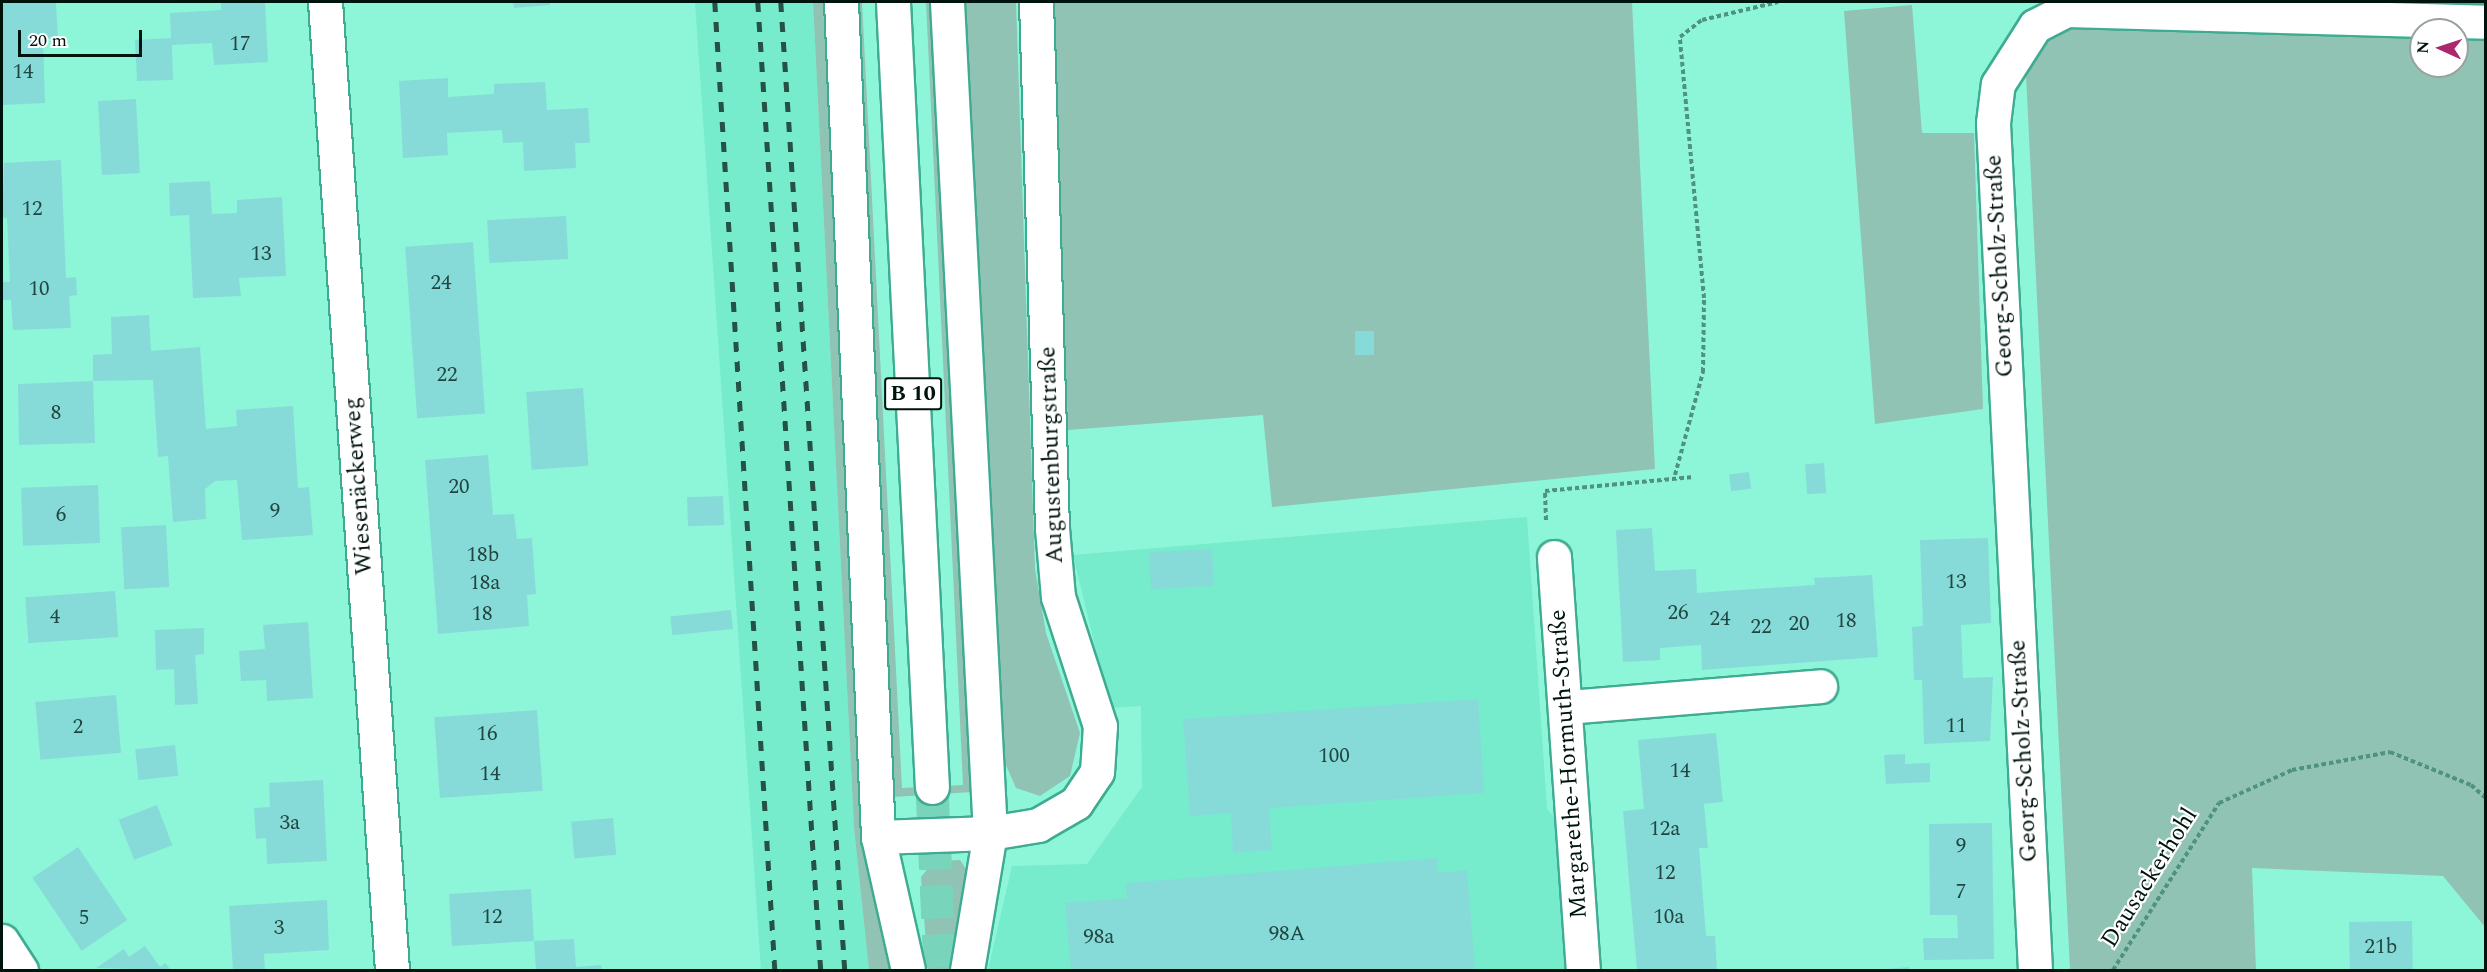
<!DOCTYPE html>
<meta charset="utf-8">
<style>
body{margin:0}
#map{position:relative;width:2487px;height:972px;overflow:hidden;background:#8df6d8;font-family:Spectral,serif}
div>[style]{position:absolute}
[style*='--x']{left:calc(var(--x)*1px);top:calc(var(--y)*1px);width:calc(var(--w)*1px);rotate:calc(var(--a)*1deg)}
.built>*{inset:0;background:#76eccc}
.green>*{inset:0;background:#90c3b3}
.building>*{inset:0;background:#86dbd9;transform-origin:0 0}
.highway-tunnel>*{height:33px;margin-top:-16.5px;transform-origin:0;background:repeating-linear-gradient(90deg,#78d4ba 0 33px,transparent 0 49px)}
.path>*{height:4px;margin-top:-2px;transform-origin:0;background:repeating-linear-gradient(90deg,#4f927f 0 4.5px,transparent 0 7.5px)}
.roads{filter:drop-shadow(2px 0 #3fac92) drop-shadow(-2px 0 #3fac92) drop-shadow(0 2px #3fac92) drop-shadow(0 -2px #3fac92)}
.minor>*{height:33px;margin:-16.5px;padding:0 16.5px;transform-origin:16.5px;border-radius:16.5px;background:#fff}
.major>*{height:33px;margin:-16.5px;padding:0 16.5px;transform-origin:16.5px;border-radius:16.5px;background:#fff}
.highway>*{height:33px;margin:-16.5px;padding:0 16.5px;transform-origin:16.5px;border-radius:16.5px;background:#fff}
.rail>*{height:4.5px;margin-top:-2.25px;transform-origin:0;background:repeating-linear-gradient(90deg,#265145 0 10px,transparent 0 20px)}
span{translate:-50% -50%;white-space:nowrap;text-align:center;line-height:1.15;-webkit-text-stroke:4.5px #fff;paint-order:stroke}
.number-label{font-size:21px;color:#224641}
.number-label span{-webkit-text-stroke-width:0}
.shield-label span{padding:2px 4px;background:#fff;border:2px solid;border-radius:4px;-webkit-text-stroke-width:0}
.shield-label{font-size:22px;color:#00140e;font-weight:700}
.street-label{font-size:24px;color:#00140e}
.frame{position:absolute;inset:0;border:3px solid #00140e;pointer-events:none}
.north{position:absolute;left:2409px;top:18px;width:60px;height:60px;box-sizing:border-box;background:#fff;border:2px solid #99a19f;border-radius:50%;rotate:273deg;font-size:16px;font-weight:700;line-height:24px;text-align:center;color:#00140e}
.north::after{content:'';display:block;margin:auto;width:21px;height:27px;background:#ad276e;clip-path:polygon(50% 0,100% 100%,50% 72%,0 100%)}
.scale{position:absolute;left:18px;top:30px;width:124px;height:27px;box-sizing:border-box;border:3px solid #00140e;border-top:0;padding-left:8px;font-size:18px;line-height:21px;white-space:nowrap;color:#00140e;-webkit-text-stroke:4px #fff;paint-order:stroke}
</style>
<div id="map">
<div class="built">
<div style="clip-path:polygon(695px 2px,813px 2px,854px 828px,869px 970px,761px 970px)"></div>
<div style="clip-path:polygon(1527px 517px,1547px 809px,1563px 826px,1568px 970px,988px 970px,1012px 866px,1087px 864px,1142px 787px,1141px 706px,1110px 708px,1073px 555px)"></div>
</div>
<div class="green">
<div style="clip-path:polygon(813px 2px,823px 2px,835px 236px,900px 970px,869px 970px,854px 828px)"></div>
<div style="clip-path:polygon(856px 2px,862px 2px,902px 788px,963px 785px,926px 2px,935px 2px,972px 792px,893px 797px)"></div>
<div style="clip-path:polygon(964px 2px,1016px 2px,1035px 569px,1046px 633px,1080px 733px,1070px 776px,1040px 796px,1016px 788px,1002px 756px)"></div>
<div style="clip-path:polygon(1053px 2px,1632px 2px,1655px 469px,1272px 507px,1263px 415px,1068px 430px)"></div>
<div style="clip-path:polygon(2335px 2px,2485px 2px,2486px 8px)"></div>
<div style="clip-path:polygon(1912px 5px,1922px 133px,1974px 133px,1983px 409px,1875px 424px,1844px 11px)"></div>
<div style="clip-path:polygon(2056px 28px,2421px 37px,2421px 66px,2457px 66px,2457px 38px,2485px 39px,2485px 927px,2443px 876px,2252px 868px,2256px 970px,2070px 970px,2026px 75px)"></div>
<div style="clip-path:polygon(960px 860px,967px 870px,949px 970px,928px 970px,921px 877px,934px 861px)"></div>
</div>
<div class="building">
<div style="clip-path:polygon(2px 2px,56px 2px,58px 39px,43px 39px,45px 103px,2px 105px)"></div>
<div style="clip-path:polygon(221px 2px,265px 2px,268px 62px,214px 65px,212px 43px,172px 45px,173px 80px,137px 81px,135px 40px,171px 38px,170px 13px,221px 10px)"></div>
<div style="clip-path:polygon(513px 2px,550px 2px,550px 5px,514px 8px)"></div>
<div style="clip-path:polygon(448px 78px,448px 97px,494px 94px,494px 84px,545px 82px,547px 110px,588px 108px,590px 143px,575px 143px,576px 168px,524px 171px,523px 142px,503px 143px,502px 130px,447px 133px,448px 155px,403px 158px,399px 81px)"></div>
<div style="left:136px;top:99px;width:74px;height:38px;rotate:87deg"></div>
<div style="clip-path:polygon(61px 160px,66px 278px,76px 277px,77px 295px,69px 296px,71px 328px,13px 330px,11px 300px,2px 300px,2px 282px,10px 282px,7px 218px,2px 218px,4px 163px)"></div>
<div style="clip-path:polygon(210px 181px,212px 214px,237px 213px,237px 200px,282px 197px,286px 276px,239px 278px,241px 296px,193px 298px,189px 215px,170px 216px,169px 183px)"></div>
<div style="left:566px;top:216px;width:43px;height:79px;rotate:87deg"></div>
<div style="left:473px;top:242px;width:172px;height:68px;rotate:86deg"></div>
<div style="clip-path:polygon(149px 315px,151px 351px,200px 347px,206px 429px,237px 426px,236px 410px,293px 406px,298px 488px,309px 487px,313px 535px,242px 540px,237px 480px,215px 481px,205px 489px,206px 519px,173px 522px,168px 456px,158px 457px,153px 380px,93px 381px,95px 443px,19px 445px,18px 384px,93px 381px,93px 355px,112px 354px,111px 317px)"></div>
<div style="left:1355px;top:331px;width:19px;height:24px"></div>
<div style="left:583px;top:388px;width:78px;height:57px;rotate:86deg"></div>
<div style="clip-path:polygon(488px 455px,493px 515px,514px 514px,517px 539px,532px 538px,536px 594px,527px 595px,529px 626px,438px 634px,425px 460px)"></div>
<div style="left:1824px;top:463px;width:30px;height:19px;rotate:86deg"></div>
<div style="left:1749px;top:472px;width:17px;height:20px;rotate:83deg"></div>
<div style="left:98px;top:485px;width:58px;height:77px;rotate:88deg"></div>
<div style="left:723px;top:496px;width:29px;height:36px;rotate:88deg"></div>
<div style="left:166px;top:525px;width:62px;height:45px;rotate:87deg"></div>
<div style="clip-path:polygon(1652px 528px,1655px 571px,1696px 569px,1697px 593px,1815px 585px,1814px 578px,1872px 575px,1878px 657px,1702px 670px,1701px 645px,1660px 648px,1660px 660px,1623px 662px,1616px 530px)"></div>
<div style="clip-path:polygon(1988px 538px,1991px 623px,1961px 625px,1963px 678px,1993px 677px,1990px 741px,1924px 744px,1922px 680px,1914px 680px,1912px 627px,1923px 626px,1920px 540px)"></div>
<div style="left:1212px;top:549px;width:37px;height:63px;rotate:87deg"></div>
<div style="left:115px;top:591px;width:46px;height:90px;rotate:86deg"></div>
<div style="left:731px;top:610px;width:19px;height:61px;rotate:84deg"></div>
<div style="clip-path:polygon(308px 622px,313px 698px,267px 701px,266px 680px,241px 681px,239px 651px,265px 649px,263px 625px)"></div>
<div style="clip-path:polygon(204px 628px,204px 654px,195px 655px,198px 704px,175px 705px,174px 669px,156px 670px,155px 630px)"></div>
<div style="left:116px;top:695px;width:58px;height:81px;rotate:85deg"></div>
<div style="clip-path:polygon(1478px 699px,1484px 793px,1269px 808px,1272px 850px,1233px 853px,1231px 813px,1190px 816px,1183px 719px)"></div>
<div style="left:537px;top:710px;width:81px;height:103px;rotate:86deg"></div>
<div style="clip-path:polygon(1716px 733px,1723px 802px,1704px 804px,1708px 848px,1699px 848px,1706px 936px,1715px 936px,1717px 970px,1637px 970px,1623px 811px,1644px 809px,1638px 740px)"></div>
<div style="left:175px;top:745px;width:31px;height:40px;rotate:84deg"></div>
<div style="clip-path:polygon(1905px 754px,1905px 764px,1930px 763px,1930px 782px,1886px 784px,1884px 755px)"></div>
<div style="clip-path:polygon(323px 780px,327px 861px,267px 864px,266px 838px,256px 839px,254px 808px,270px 807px,269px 783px)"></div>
<div style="left:157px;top:805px;width:43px;height:41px;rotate:69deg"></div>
<div style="left:613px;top:818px;width:37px;height:42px;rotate:85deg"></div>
<div style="clip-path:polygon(1992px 823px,1994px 959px,1924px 960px,1923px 938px,1958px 938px,1957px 915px,1930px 915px,1929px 824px)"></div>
<div style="left:78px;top:847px;width:88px;height:55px;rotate:56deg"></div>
<div style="clip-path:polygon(1437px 858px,1438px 873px,1467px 870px,1475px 969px,1071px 970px,1065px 903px,1127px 898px,1126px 883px)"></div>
<div style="clip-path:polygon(531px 889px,534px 941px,574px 939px,576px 967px,601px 965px,602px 970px,536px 970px,534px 941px,452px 946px,449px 894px)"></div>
<div style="clip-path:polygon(327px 900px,329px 950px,264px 954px,265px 970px,233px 970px,229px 906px)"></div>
<div style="left:2412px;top:921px;width:49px;height:63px;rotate:89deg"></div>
<div style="clip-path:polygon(145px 946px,160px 967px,165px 963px,171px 970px,96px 968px,124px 949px,129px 957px)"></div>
<div style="clip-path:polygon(1909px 967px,1909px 970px,1886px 970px,1886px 969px)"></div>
</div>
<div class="highway-tunnel">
<div style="--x:932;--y:787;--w:183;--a:87.5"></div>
</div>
<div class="path">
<div style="--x:1675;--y:475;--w:107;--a:-74.8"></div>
<div style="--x:1703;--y:372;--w:74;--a:-89.2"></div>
<div style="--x:1704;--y:298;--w:262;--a:-95.3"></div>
<div style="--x:1680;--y:37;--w:28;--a:-38"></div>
<div style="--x:1702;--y:20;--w:78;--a:-13.3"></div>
<div style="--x:1546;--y:520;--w:29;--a:-92"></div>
<div style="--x:1545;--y:491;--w:149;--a:-5.4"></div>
<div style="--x:2113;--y:970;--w:198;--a:-57.6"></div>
<div style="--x:2219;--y:803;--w:80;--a:-24.3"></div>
<div style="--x:2292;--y:770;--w:100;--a:-10.4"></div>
<div style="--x:2390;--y:752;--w:87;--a:22.2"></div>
<div style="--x:2471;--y:785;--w:20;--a:41"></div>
</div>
<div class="roads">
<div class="minor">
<div style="--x:325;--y:2;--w:970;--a:86.04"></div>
<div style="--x:1554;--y:557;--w:414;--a:86"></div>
<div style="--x:1567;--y:707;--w:254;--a:-4.7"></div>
<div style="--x:2;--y:941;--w:35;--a:57"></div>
<div style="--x:908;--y:970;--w:136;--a:-102.7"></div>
<div style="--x:878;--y:837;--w:112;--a:-2"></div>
<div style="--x:990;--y:833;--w:49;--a:-9.5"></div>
<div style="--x:1038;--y:825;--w:44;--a:-30.1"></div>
<div style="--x:1076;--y:803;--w:37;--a:-56"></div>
<div style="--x:1097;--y:772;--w:46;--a:-86.3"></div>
<div style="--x:1100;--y:726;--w:136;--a:-108"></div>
<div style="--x:1058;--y:597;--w:69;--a:-95"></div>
<div style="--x:1052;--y:528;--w:526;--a:-91.74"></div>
<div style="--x:967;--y:970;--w:139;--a:-80.5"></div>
<div style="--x:2035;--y:970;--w:848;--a:-92.84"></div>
<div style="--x:1993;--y:123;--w:39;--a:-83"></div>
<div style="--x:1998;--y:84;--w:69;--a:-57.5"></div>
<div style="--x:2035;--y:26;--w:36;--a:-27"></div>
<div style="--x:2067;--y:10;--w:419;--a:1.6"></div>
</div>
<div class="major">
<div style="--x:841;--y:2;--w:836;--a:87.46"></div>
<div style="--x:947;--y:2;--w:832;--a:87.04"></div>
</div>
<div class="highway">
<div style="--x:893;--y:2;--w:786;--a:87.16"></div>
</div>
</div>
<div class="rail">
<div style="--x:715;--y:2;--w:970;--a:86.45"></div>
<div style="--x:758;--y:2;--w:970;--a:86.28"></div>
<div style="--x:781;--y:2;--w:970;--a:86.22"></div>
</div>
<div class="number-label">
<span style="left:240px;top:44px">17</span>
<span style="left:23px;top:72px">14</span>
<span style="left:32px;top:209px">12</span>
<span style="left:261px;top:254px">13</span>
<span style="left:441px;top:283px">24</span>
<span style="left:39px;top:289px">10</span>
<span style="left:447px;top:375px">22</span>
<span style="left:56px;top:413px">8</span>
<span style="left:459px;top:487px">20</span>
<span style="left:275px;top:511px">9</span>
<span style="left:61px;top:515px">6</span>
<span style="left:483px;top:555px">18b</span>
<span style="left:1956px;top:582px">13</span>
<span style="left:485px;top:583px">18a</span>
<span style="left:1678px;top:613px">26</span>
<span style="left:482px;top:614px">18</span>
<span style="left:55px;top:617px">4</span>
<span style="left:1720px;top:619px">24</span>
<span style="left:1846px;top:621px">18</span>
<span style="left:1799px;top:624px">20</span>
<span style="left:1761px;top:627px">22</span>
<span style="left:1956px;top:726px">11</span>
<span style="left:78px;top:727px">2</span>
<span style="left:487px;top:734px">16</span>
<span style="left:1334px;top:756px">100</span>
<span style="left:1680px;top:771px">14</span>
<span style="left:490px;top:774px">14</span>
<span style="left:290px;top:823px">3a</span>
<span style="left:1665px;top:829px">12a</span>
<span style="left:1961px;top:846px">9</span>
<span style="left:1665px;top:873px">12</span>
<span style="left:1961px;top:892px">7</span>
<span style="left:492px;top:917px">12</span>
<span style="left:1669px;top:917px">10a</span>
<span style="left:84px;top:918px">5</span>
<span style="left:279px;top:928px">3</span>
<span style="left:1287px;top:934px">98A</span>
<span style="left:1099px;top:937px">98a</span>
<span style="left:2381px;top:947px">21b</span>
</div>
<div class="shield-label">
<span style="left:913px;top:394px">B 10</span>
</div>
<div class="street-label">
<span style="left:2000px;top:266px;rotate:-93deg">Georg-Scholz-Straße</span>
<span style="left:1052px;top:455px;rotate:-92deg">Augustenburgstraße</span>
<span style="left:359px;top:486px;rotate:-94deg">Wiesenäckerweg</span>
<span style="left:2024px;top:751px;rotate:-93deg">Georg-Scholz-Straße</span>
<span style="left:1569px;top:764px;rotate:-94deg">Margarethe-Hormuth-Straße</span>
<span style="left:2150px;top:878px;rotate:-58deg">Dausackerhohl</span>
</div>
<div class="frame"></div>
<div class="north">N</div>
<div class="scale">20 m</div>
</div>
